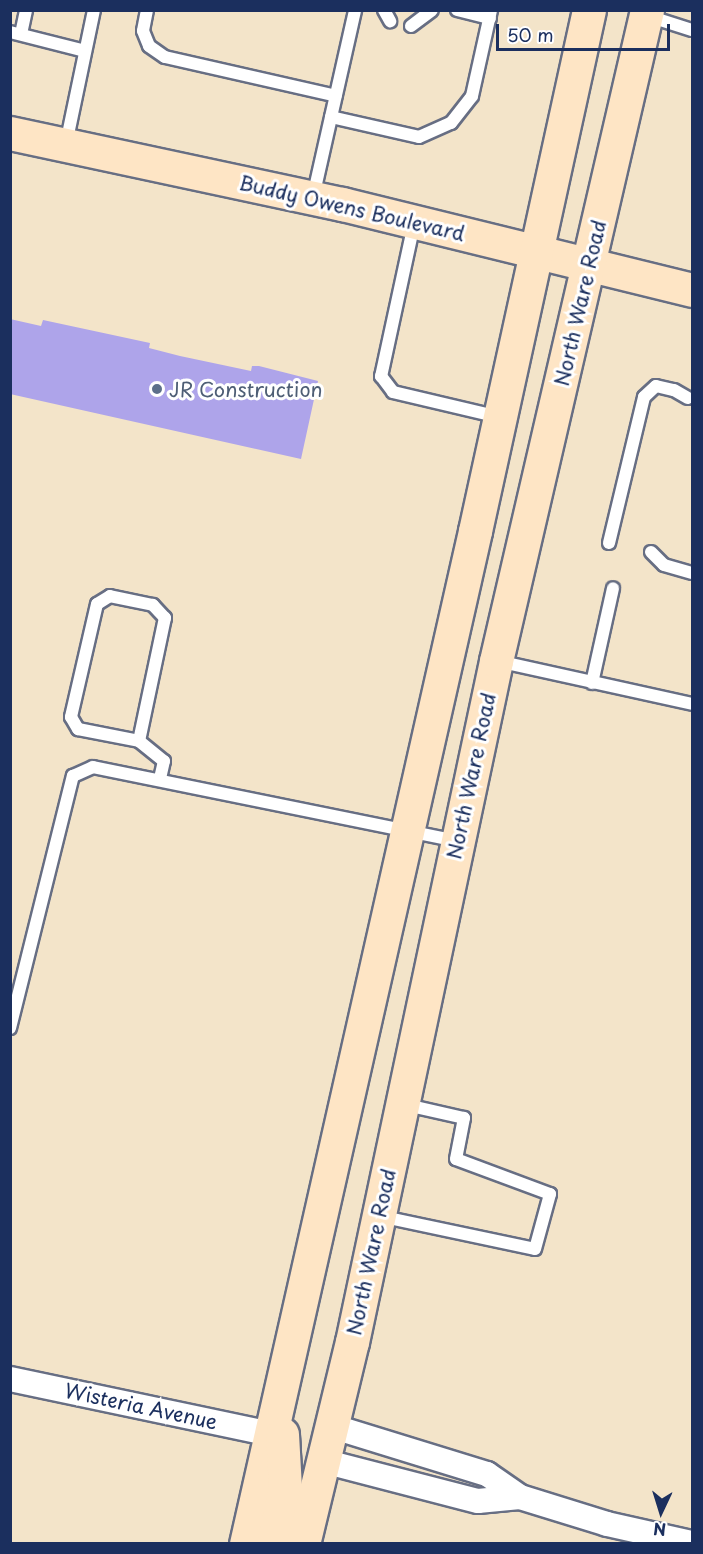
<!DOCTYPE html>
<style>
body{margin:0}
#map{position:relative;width:703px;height:1554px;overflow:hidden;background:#f3e4c9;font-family:"Playpen Sans",sans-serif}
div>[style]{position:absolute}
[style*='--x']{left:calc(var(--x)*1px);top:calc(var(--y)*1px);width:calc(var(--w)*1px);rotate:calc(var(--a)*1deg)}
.building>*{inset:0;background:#aea4ea}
.roads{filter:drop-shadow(2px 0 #676e83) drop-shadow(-2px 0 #676e83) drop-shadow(0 2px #676e83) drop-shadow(0 -2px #676e83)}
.lane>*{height:12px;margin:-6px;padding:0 6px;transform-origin:6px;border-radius:6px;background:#fff}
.street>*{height:24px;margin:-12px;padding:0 12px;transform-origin:12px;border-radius:12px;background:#fff}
.secondary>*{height:33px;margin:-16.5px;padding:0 16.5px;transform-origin:16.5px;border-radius:16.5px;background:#fee5c5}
.dots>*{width:16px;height:16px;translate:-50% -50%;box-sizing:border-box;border:3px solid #fff;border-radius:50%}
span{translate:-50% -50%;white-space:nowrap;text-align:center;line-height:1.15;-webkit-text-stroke:6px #fff;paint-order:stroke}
.street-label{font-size:20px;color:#1b2f5e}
.service-label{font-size:20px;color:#4e5e75}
.left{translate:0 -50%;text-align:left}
.frame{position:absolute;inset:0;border:12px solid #1b2f5e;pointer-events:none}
.north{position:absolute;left:631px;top:1482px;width:60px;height:60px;-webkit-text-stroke:4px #fff;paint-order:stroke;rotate:184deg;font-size:16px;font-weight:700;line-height:24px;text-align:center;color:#1b2f5e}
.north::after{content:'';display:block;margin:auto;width:21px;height:27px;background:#1b2f5e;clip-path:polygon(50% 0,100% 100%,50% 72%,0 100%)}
.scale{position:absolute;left:496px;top:24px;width:174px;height:27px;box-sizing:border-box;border:3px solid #1b2f5e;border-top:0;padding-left:8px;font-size:18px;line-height:21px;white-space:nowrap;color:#1b2f5e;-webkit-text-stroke:4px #fff;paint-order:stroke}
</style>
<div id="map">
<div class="building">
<div style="clip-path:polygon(10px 319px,41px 326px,43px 320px,150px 343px,149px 348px,180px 356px,251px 371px,252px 366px,259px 366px,318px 381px,301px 459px,10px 394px)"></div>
</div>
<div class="roads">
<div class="lane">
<div style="--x:147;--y:10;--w:21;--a:101"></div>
<div style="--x:143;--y:31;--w:16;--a:68"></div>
<div style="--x:149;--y:46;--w:19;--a:35"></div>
<div style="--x:165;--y:57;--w:175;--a:12.8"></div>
<div style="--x:384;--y:10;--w:13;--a:61"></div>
<div style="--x:457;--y:10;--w:34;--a:14"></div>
<div style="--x:648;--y:16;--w:46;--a:17.7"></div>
<div style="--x:411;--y:26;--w:26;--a:-37"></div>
<div style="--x:10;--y:32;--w:77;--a:14.2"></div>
<div style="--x:21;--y:34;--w:25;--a:-78"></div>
<div style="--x:331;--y:117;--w:90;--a:12.8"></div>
<div style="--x:419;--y:137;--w:35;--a:-24"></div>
<div style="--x:451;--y:123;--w:34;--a:-52"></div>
<div style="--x:472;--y:96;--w:88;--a:-77.5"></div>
<div style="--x:66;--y:144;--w:137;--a:-78.2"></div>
<div style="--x:313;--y:197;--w:192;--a:-77.3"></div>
<div style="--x:414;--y:224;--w:156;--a:102.2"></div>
<div style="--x:381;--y:376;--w:20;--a:53"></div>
<div style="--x:393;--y:392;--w:109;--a:13.3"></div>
<div style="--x:609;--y:543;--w:150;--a:-76.5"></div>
<div style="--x:644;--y:397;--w:16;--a:-43"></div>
<div style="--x:656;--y:386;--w:18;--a:13"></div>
<div style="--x:674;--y:390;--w:16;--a:30"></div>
<div style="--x:651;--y:552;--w:18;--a:45"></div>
<div style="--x:664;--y:565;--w:29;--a:16"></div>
<div style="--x:497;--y:661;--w:200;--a:12.4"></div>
<div style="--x:592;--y:683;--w:97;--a:-77.5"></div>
<div style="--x:139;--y:741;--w:126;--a:-78.1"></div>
<div style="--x:165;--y:618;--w:18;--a:-133"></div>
<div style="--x:153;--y:605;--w:44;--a:-168.2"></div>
<div style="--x:110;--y:596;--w:15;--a:148"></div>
<div style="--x:97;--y:604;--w:116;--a:103"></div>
<div style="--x:71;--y:717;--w:14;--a:60"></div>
<div style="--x:78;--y:729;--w:62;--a:11.1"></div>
<div style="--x:139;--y:741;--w:32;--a:39"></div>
<div style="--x:164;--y:761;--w:18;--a:103"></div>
<div style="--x:10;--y:1028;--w:260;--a:-76"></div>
<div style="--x:73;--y:776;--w:22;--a:-24"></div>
<div style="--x:93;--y:767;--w:370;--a:11.5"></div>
<div style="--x:379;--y:1216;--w:159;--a:11.9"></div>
<div style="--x:535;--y:1249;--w:57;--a:-74.7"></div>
<div style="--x:550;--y:1194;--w:100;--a:-159.6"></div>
<div style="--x:456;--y:1159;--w:42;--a:-79"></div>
<div style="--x:464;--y:1118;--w:64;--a:-167.3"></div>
</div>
<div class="street">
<div style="--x:10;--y:1379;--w:267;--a:11.9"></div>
<div style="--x:331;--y:1426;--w:163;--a:17.1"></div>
<div style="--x:487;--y:1474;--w:40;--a:34.9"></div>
<div style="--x:520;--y:1497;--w:91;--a:17.2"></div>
<div style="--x:607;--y:1524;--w:87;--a:12.6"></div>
<div style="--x:323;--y:1461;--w:160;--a:14.5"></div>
<div style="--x:478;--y:1501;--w:42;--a:-5.4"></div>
</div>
<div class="secondary">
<div style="--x:10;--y:133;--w:340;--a:12.1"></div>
<div style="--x:342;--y:204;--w:360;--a:13.8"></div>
<div style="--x:246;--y:1544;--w:1039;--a:-77.26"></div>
<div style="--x:475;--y:531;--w:533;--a:-77.66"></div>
<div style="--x:273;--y:1544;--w:57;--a:-77.9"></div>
<div style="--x:285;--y:1488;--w:54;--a:-93.2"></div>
<div style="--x:303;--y:1544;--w:208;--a:-76.4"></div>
<div style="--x:352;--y:1342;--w:696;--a:-78.06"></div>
<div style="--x:496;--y:661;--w:668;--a:-76.94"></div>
</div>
</div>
<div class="dots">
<div style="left:157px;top:389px;background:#5c6f8a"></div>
</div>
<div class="street-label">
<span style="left:352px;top:208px;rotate:13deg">Buddy Owens Boulevard</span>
<span style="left:580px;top:303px;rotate:-77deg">North Ware Road</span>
<span style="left:471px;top:776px;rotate:-78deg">North Ware Road</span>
<span style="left:371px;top:1252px;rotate:-78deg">North Ware Road</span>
<span style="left:141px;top:1406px;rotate:12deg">Wisteria Avenue</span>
</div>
<div class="service-label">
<span class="left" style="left:169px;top:389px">JR Construction</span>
</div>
<div class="frame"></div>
<div class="north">N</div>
<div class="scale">50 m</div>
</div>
